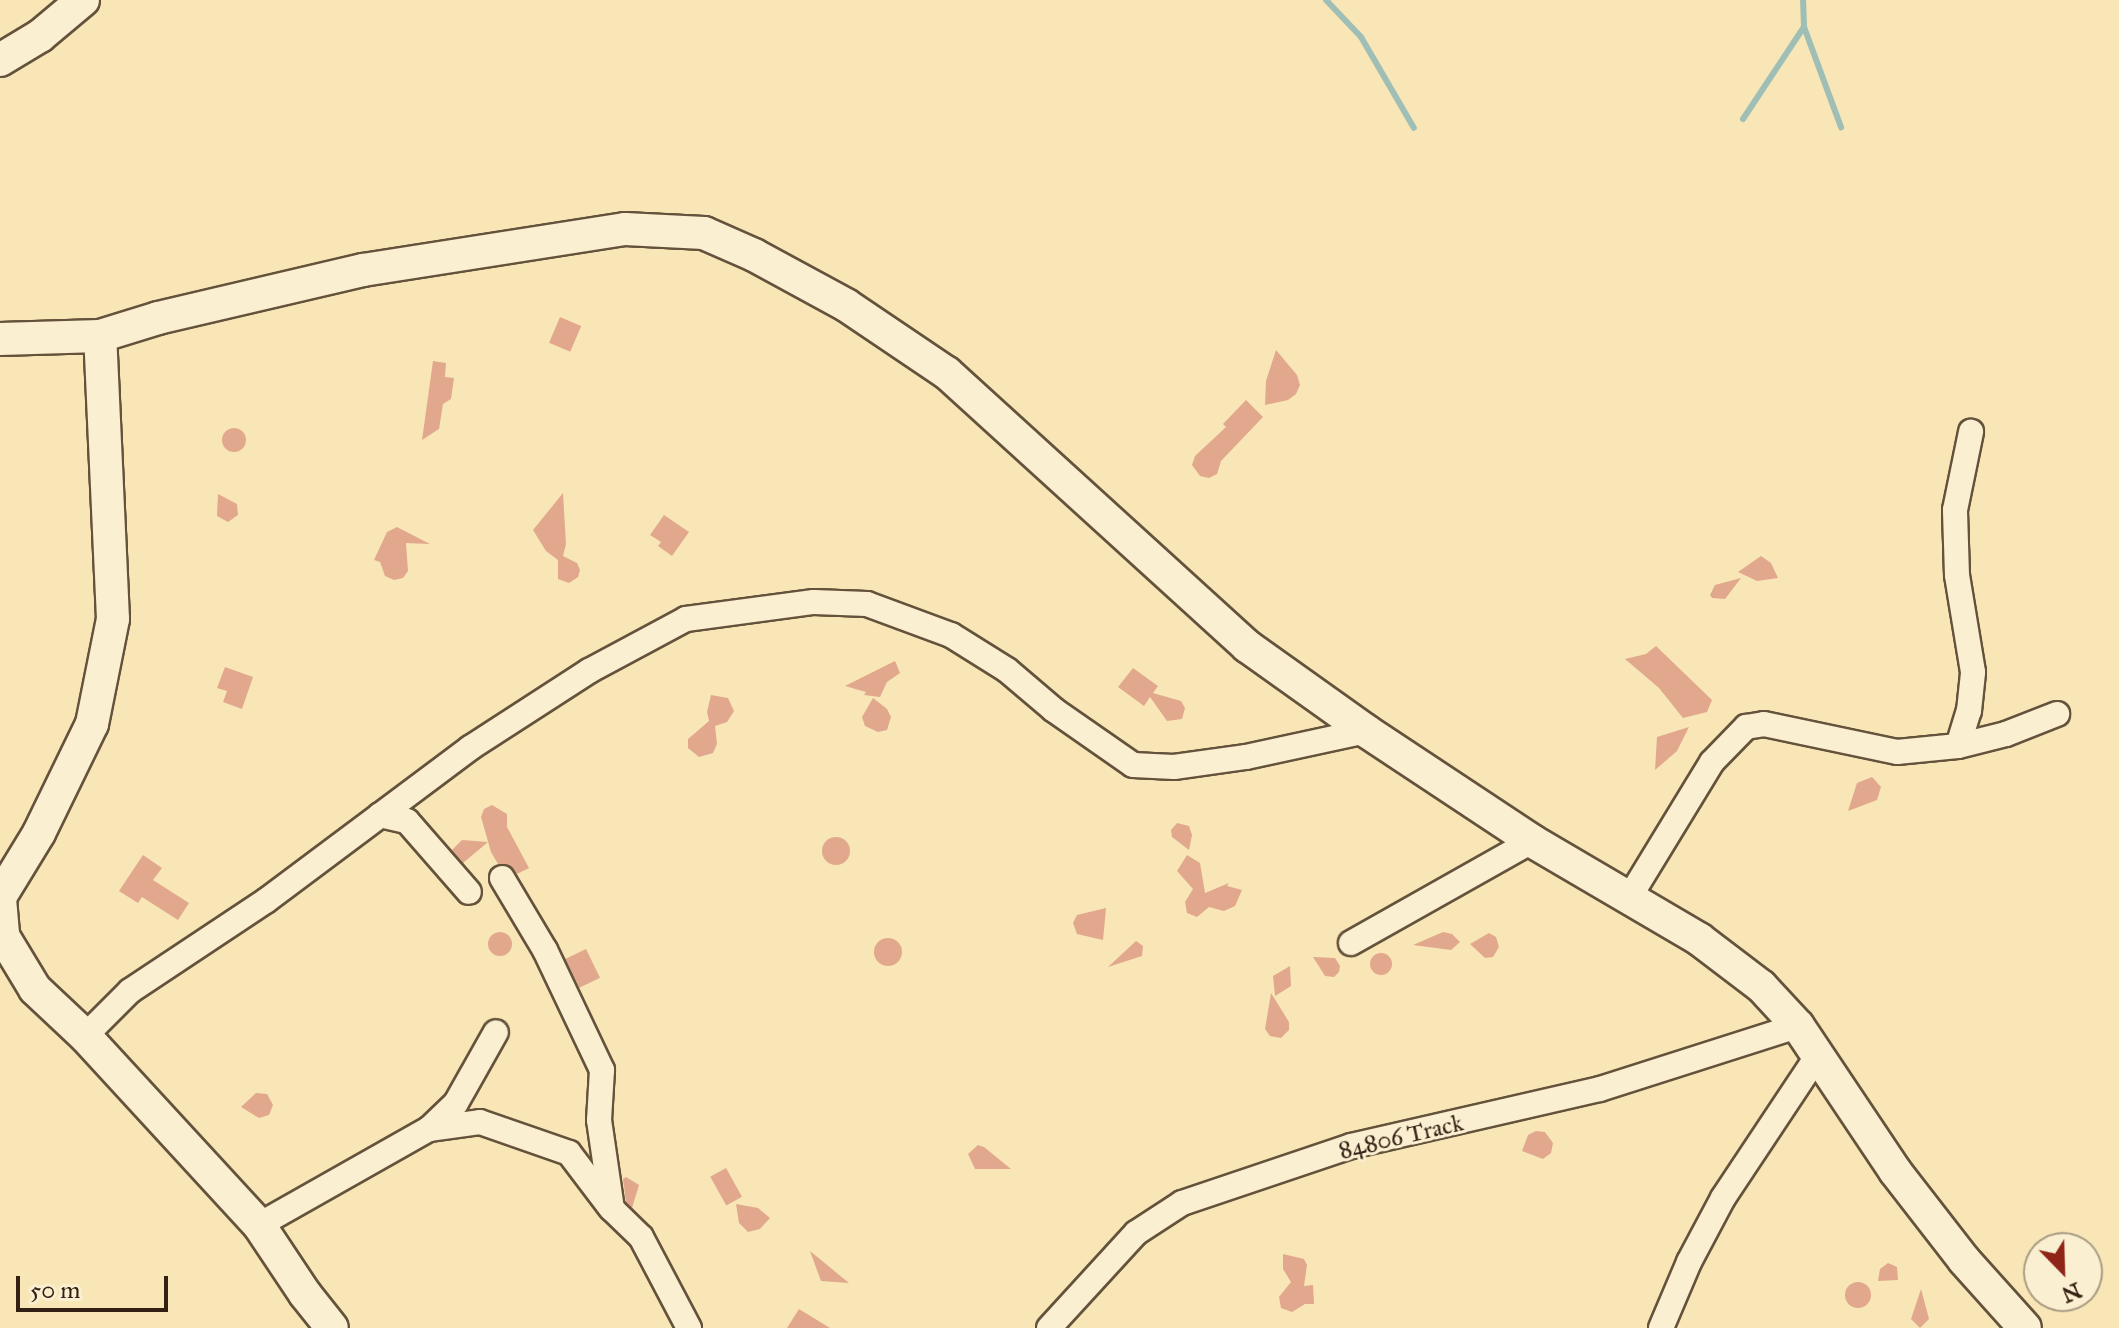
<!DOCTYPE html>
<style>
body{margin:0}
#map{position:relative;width:2119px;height:1328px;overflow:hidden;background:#f8e6b6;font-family:"IM FELL Great Primer",serif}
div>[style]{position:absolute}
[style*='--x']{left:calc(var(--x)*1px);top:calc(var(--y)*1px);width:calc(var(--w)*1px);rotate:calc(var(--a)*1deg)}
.stream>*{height:6px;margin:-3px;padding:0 3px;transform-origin:3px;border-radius:3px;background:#9fbeb5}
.building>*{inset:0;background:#e1a88e;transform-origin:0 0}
.round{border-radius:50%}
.roads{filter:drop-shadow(2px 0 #65523c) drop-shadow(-2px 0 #65523c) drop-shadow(0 2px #65523c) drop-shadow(0 -2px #65523c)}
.street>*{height:24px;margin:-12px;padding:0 12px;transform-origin:12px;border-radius:12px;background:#faefd0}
.secondary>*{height:32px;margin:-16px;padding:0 16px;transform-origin:16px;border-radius:16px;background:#faefd0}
span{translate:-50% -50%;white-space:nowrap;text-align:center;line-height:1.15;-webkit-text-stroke:6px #faefd0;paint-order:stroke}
.street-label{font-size:24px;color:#342013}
.north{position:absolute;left:2023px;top:1232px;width:80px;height:80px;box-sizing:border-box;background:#faefd0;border:2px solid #ab9c84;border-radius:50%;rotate:157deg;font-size:22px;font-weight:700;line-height:32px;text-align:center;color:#342013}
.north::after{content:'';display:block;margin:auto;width:28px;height:36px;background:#8f2418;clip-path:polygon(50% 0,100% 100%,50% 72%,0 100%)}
.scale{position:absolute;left:16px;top:1276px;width:152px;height:36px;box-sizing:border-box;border:4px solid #342013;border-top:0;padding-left:10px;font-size:24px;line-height:28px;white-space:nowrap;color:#342013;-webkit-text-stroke:6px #faefd0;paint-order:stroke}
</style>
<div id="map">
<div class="stream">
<div style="--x:1326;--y:0;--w:51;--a:46.6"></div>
<div style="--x:1361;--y:37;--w:105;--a:59.8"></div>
<div style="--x:1804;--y:27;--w:107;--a:69.7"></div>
<div style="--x:1743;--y:119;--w:110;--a:-56.5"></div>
<div style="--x:1804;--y:27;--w:27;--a:-92"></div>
</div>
<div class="building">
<div style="left:560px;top:317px;width:23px;height:28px;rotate:23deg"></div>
<div style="clip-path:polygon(1276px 350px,1297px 375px,1300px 385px,1296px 394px,1288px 400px,1265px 405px,1266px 381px)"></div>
<div style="clip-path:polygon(433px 361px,446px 363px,445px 377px,454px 378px,451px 399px,443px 404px,439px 429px,422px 440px)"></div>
<div style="clip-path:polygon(1246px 400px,1263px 417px,1221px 461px,1217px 474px,1209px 478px,1200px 476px,1192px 465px,1195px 456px,1226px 427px,1223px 424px)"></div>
<div class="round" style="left:222px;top:428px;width:24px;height:24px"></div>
<div style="clip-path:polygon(563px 493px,566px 544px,563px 556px,577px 563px,580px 570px,578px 577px,569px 583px,558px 579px,558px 560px,546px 551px,533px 530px)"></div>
<div style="clip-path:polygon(218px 494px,237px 504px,238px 515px,228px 522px,217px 516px)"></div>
<div style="clip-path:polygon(664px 515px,689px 532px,672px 556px,658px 546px,661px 542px,650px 535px)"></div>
<div style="clip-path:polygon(397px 527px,430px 544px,406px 543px,408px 571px,403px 578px,394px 580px,385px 576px,380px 562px,374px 560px,387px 532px)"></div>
<div style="clip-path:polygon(1761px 556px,1771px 563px,1778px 578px,1757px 581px,1738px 572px)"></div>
<div style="clip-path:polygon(1741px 578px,1725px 599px,1712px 598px,1710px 595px,1715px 585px)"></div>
<div style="clip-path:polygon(1656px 646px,1712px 700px,1707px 712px,1683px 718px,1659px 688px,1625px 659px,1646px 654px)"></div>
<div style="clip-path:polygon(895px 661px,900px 673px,887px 682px,880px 697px,864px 695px,866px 692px,845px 686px)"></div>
<div style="clip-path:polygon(225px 667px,253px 677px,242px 709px,223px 702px,227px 691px,217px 688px)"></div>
<div style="clip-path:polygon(1133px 668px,1158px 686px,1153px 693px,1181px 701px,1185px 708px,1182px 719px,1167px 721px,1150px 697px,1144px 706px,1118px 687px)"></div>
<div style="clip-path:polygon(711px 695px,728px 698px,734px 711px,727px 722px,715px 726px,717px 744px,713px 753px,699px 757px,688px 748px,688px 739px,709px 721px,707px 712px)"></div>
<div style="clip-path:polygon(873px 698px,887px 709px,891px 717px,887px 730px,878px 732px,865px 726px,862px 717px)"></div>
<div style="clip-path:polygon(1689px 727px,1677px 751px,1655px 770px,1657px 737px)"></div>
<div style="clip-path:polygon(1872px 777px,1881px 787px,1877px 800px,1848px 811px,1857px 783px)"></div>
<div style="clip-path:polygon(492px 805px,507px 814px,507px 827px,529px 868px,517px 874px,509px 865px,498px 864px,491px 852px,481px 817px,484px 809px)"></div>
<div style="clip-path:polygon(1177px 823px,1189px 826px,1192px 835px,1189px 850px,1172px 837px,1171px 830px)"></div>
<div class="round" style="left:822px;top:837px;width:28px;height:28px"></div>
<div style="clip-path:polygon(462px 840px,488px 842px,463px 863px,452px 850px)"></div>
<div style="clip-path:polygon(143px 855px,162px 868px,153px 880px,189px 903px,178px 920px,142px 897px,138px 903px,119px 891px)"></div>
<div style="clip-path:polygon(1187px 855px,1200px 863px,1205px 893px,1229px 883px,1227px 886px,1242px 890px,1235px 906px,1224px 911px,1209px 907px,1197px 917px,1187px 913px,1185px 902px,1193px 889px,1177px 871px)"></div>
<div style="clip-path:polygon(1106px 908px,1103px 940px,1077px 934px,1073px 923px,1077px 915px)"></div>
<div style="clip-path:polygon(1443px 932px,1452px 934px,1460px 942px,1451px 950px,1413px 945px)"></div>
<div class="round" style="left:488px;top:932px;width:24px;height:24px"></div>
<div style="clip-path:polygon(1489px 933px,1496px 937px,1499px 947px,1493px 957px,1485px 958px,1470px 944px)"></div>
<div class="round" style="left:874px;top:938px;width:28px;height:28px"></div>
<div style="clip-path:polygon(1136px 941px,1143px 946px,1142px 956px,1108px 967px)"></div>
<div style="left:586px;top:949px;width:32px;height:23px;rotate:64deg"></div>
<div class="round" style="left:1370px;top:953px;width:22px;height:22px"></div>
<div style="clip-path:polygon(1313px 957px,1335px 958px,1340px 966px,1339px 972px,1334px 977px,1325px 976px)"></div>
<div style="clip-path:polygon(1290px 966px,1291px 986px,1275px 996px,1273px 976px)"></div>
<div style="clip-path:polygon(1271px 993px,1289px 1022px,1289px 1030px,1281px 1038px,1270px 1036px,1265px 1029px)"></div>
<div style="clip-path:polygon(256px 1093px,267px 1094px,273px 1105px,269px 1115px,259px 1118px,241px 1107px)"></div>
<div style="clip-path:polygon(1536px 1131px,1545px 1132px,1553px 1143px,1551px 1153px,1543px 1159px,1522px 1151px,1528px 1135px)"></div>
<div style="clip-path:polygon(978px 1145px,984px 1147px,1011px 1169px,975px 1169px,968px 1154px)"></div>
<div style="left:726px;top:1168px;width:33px;height:18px;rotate:61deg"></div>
<div style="clip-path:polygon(626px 1177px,639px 1185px,632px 1208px,626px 1202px,623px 1179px)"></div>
<div style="clip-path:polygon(736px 1204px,758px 1208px,770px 1218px,760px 1229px,748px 1232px,739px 1223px)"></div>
<div style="clip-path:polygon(810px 1251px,849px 1283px,821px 1281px)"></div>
<div style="clip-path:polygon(1283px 1254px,1304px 1259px,1307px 1265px,1304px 1286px,1313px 1285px,1314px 1304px,1305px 1304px,1292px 1312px,1281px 1308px,1279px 1297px,1291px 1282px,1283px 1269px)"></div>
<div style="clip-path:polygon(1888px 1263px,1897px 1267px,1898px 1280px,1878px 1281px,1880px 1269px)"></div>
<div class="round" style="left:1845px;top:1282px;width:26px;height:26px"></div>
<div style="clip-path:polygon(1921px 1289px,1929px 1319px,1920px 1328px,1911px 1319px)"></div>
<div style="clip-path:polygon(799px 1309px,830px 1328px,787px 1328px)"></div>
</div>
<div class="roads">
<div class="street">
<div style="--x:1958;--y:746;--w:37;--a:-73"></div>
<div style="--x:1969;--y:711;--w:39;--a:-84"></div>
<div style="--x:1973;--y:672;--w:98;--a:-99.4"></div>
<div style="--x:1957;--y:575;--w:65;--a:-91.8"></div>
<div style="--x:1955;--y:510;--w:80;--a:-78.4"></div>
<div style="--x:380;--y:815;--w:28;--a:13"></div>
<div style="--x:407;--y:821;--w:94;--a:48.9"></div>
<div style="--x:502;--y:878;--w:84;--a:59.2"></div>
<div style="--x:545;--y:950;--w:133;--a:64.6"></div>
<div style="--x:602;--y:1070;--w:50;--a:93.4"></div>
<div style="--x:599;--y:1120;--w:90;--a:81.7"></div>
<div style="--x:612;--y:1209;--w:40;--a:44"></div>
<div style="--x:641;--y:1237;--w:103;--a:62.2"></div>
<div style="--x:1629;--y:898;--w:159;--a:-58.6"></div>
<div style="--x:1712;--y:762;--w:49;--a:-45.8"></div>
<div style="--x:1746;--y:727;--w:18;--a:-9"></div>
<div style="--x:1764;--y:724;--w:136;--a:11.9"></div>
<div style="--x:1897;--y:752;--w:61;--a:-5.6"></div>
<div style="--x:1958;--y:746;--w:49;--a:-14"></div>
<div style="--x:2006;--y:734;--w:55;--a:-21.4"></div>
<div style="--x:1351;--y:943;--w:208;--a:-29.4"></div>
<div style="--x:85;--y:1036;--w:64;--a:-45"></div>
<div style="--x:130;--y:991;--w:164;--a:-33.6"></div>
<div style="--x:267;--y:900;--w:254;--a:-36.8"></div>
<div style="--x:470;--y:748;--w:142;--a:-32.9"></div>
<div style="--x:589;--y:671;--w:110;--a:-28.2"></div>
<div style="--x:686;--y:619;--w:129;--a:-7.6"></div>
<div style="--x:814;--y:602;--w:53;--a:2.2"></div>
<div style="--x:867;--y:604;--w:90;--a:20.3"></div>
<div style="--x:951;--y:635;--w:66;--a:32"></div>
<div style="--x:1007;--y:670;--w:62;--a:40.4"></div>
<div style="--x:1054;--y:710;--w:96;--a:34.8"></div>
<div style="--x:1133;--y:765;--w:41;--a:2.8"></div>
<div style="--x:1174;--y:767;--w:73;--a:-7.9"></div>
<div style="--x:1246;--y:757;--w:123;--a:-12.2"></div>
<div style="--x:429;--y:1129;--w:51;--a:-7.8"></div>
<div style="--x:480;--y:1122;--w:94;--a:19.2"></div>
<div style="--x:569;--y:1153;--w:68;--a:52.8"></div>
<div style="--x:259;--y:1225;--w:195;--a:-29.5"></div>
<div style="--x:429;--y:1129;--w:37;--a:-44"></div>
<div style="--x:456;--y:1103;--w:81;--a:-60.6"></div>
<div style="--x:1049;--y:1328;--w:129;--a:-47.5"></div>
<div style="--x:1136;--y:1233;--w:55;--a:-33.1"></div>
<div style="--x:1182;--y:1203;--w:178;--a:-18.6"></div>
<div style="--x:1351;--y:1146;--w:255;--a:-12.9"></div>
<div style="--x:1600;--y:1089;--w:208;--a:-17.7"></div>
<div style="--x:1661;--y:1328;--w:72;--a:-67"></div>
<div style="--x:1689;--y:1262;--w:72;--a:-62"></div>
<div style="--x:1723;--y:1198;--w:168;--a:-56.4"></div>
</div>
<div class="secondary">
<div style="--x:0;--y:60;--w:47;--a:-31"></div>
<div style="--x:40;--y:36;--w:56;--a:-39.9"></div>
<div style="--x:0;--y:339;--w:100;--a:-1.7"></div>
<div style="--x:100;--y:336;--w:61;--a:-17.2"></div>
<div style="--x:158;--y:318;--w:211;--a:-13.2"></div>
<div style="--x:363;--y:270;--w:265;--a:-8.9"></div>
<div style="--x:625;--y:229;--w:79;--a:2.9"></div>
<div style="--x:704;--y:233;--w:55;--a:23.7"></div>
<div style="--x:754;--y:255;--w:105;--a:28.5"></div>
<div style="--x:846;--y:305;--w:122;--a:34"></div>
<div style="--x:947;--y:373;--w:406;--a:42.3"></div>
<div style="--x:1247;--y:646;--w:146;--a:35.5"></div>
<div style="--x:1366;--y:731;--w:199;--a:33.5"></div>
<div style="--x:1532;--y:841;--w:194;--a:30.4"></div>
<div style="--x:1699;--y:939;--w:78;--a:37.2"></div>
<div style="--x:1761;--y:986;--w:54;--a:47.2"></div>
<div style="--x:1798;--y:1026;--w:174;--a:56.2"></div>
<div style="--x:1895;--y:1171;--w:113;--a:52.2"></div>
<div style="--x:1964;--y:1260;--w:91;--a:48.1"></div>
<div style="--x:0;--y:897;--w:75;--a:-58.6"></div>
<div style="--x:39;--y:833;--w:121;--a:-64.1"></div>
<div style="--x:92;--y:724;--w:107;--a:-78.7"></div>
<div style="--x:113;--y:619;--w:283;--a:-92.6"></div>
<div style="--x:0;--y:899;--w:37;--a:85"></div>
<div style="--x:3;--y:936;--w:62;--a:58.9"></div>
<div style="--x:35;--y:989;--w:69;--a:43.2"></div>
<div style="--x:85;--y:1036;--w:257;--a:47.4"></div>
<div style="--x:259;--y:1225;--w:83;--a:56.3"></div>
<div style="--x:305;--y:1294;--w:43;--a:51.5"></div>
</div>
</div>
<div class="street-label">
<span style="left:1401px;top:1137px;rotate:-13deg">84806 Track</span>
</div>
<div class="north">N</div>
<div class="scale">50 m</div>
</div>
